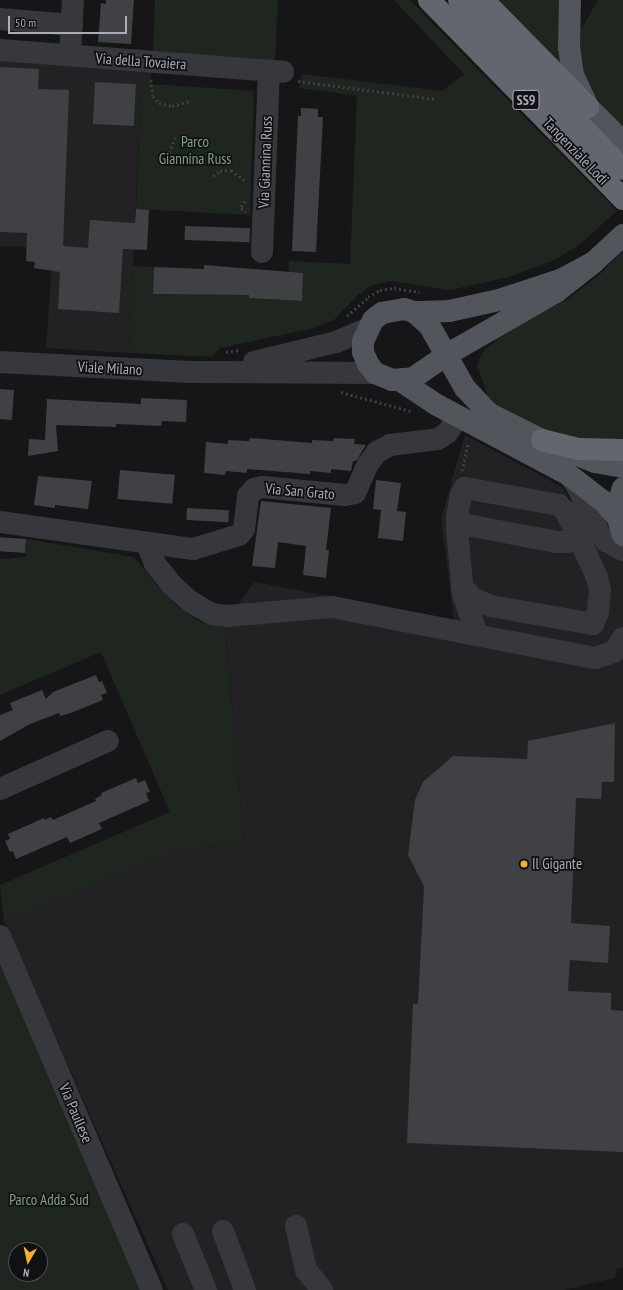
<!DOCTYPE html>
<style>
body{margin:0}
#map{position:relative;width:623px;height:1290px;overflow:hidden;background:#161618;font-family:"PT Sans Narrow",sans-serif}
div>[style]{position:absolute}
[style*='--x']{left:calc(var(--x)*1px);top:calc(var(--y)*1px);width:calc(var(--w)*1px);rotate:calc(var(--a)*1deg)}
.built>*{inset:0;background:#222225}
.green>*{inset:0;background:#1e261f}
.building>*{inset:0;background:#404145;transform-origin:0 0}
.path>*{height:2.5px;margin-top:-1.25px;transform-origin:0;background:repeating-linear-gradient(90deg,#3d3f44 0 2px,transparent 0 5px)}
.minor>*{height:22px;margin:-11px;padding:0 11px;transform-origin:11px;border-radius:11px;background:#37383d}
.major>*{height:22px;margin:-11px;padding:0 11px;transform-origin:11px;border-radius:11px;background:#53555c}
.highway>*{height:22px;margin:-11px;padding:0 11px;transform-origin:11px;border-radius:11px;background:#63666e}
.dots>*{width:11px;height:11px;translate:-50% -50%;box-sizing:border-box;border:2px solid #111113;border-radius:50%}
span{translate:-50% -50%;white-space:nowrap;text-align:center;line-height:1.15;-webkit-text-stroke:3.5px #111113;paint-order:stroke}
.shield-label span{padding:1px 3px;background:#111113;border:1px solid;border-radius:3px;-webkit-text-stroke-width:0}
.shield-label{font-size:14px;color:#a8adb8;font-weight:700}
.street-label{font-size:15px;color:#a8adb8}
.park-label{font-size:15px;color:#7fa381}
.poi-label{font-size:15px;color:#a8adb8}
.left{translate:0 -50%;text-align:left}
.north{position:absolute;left:8px;top:1242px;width:40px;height:40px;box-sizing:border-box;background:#111113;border:1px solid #4d4f55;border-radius:50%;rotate:189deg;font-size:11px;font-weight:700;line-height:16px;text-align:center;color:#a8adb8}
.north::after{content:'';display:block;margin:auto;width:14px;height:18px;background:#f2b134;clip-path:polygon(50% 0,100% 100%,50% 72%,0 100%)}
.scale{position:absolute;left:8px;top:16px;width:119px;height:18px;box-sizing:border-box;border:2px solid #a8adb8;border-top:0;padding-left:5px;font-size:12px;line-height:14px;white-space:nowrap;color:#a8adb8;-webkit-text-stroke:3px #111113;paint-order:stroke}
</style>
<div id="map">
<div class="built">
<div style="clip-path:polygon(0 59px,142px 70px,129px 353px,46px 348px,53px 248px,0 246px)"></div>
<div style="clip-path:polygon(465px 435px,562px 487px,594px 545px,623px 557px,623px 1268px,617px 1269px,615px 1278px,563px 1290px,168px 1290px,4px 922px,174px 851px,244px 843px,225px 624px,254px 582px,454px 620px,441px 518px)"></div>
</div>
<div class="green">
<div style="clip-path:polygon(155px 0,278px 0,275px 62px,153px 53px)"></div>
<div style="clip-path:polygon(394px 0,410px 0,617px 211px,579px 245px,555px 260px,509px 277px,450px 290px,391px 281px,372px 285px,357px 296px,334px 320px,310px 329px,220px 348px,212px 357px,129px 353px,133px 266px,154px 267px,153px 294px,249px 295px,249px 298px,302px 301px,288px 275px,289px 261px,350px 264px,357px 96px,299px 88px,302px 74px,442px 91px,464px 74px)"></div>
<div style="clip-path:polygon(492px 0,562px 0,563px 28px,560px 63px)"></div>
<div style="clip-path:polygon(598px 0,623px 0,623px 131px,592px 101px,579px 74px,580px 31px)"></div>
<div style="clip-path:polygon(142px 70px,151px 70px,151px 84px,254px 91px,250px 215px,136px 209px)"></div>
<div style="clip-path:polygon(623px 250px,623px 440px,583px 440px,560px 434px,518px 419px,486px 398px,487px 393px,477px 365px,484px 350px,495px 342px,494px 336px,568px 299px,600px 274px)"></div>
<div style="clip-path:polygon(26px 539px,134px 557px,157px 586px,177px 606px,202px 623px,225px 627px,244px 843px,174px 851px,4px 922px,0 885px,170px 812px,101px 652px,0 695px,0 559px,25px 557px)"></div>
<div style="clip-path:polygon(evenodd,0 954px,142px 1290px,0 1290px,0 954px,16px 1250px,40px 1250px,40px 1274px,16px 1274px,16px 1250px)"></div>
</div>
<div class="building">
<div style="clip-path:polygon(106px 0,134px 0,131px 44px,98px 42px,101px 3px,106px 4px)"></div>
<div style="clip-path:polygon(0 67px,39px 69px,38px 89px,69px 90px,63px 246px,88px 248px,90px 220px,135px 223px,136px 209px,149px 210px,147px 250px,123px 249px,119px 313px,58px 309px,60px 272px,34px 268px,35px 262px,26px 261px,27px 233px,0 232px)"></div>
<div style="left:95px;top:82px;width:41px;height:42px;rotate:3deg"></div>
<div style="clip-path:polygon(301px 108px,318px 109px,318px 117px,323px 117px,316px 252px,292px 251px,298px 116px,301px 116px)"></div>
<div style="left:185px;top:226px;width:65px;height:14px;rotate:2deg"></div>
<div style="clip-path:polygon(204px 265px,303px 273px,302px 301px,249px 298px,249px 295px,153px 294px,154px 267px,204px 269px)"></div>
<div style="left:0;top:389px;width:14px;height:30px;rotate:4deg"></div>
<div style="clip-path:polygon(141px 398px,187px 400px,186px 422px,162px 421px,161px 426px,116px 424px,116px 427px,56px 425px,58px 451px,28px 456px,29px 439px,45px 440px,47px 399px,141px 404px)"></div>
<div style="clip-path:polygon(250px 438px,312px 443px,312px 440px,333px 441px,334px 438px,355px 439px,354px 444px,366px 445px,356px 461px,353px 461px,351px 471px,331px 469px,331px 473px,310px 471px,310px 474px,247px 469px,247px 473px,226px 471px,225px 475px,204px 473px,206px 442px,228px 444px,228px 440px,249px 441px)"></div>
<div style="left:120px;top:470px;width:55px;height:29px;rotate:5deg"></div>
<div style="clip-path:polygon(38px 476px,92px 481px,88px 509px,55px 505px,55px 508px,34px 505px)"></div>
<div style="clip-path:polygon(376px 480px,401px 483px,397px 511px,406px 512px,403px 541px,378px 538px,381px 510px,373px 509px)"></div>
<div style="clip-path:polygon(261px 501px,331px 508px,326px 550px,329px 550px,326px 578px,303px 575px,306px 546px,278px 542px,275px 568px,252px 566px)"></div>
<div style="left:187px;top:508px;width:42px;height:12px;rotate:3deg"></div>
<div style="left:26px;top:539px;width:14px;height:26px;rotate:94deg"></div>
<div style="clip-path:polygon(96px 675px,99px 682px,102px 681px,107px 693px,101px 695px,103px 700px,68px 714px,60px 716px,59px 713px,30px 724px,0 741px,0 715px,13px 710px,10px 703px,42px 690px,46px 699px,53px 692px)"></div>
<div style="clip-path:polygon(615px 723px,614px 782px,602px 782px,601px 799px,576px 798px,571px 923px,610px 926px,608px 963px,570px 960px,568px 991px,611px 993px,611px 1010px,623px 1011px,623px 1152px,407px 1143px,413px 1004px,418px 1004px,424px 886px,408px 855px,415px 800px,423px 782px,453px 756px,527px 759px,528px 741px)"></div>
<div style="clip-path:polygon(136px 778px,138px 783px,145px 780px,150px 792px,146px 793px,149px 801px,99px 823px,102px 829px,70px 843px,67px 837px,16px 859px,13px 851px,10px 852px,5px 841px,10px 839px,8px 834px,44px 818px,45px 820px,51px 817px,53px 820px,96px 801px,95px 799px,102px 795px,101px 793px)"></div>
</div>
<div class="path">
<div style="--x:151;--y:80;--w:16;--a:83"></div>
<div style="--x:153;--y:96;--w:9;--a:49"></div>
<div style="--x:159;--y:103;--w:13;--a:13"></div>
<div style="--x:172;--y:106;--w:19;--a:-16"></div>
<div style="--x:298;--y:81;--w:139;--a:7.4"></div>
<div style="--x:169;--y:153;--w:17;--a:-69"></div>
<div style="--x:213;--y:176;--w:9;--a:-36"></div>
<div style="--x:220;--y:171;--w:11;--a:-5"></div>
<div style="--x:231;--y:170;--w:17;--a:36"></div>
<div style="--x:245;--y:201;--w:8;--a:120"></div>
<div style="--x:241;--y:208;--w:6;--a:39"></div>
<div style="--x:347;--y:316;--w:28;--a:-42"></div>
<div style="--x:368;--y:297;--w:14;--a:-30"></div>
<div style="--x:380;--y:290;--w:14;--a:-8"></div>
<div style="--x:394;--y:288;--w:26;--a:9"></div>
<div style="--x:226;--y:352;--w:13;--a:-9"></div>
<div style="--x:341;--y:392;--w:73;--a:15.2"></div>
<div style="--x:462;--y:471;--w:29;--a:-78"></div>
</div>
<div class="minor">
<div style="--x:0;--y:19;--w:72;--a:4.8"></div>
<div style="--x:0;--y:50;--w:284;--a:4.4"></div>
<div style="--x:70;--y:55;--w:55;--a:-86.9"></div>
<div style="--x:262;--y:252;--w:181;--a:-87.8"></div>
<div style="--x:0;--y:362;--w:190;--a:3"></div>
<div style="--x:190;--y:372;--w:185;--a:0.3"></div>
<div style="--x:254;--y:362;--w:84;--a:-13.7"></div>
<div style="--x:336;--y:342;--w:33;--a:-23"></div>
<div style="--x:569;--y:475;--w:14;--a:54"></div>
<div style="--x:577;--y:486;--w:52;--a:64.9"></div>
<div style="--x:599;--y:533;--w:11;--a:49"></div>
<div style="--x:606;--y:541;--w:19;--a:28"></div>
<div style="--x:0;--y:522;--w:195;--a:8"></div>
<div style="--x:193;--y:549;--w:48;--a:-16.9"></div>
<div style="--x:239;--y:535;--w:8;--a:-50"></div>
<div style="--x:244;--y:529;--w:33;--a:-83"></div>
<div style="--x:248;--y:496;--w:9;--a:-49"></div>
<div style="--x:254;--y:489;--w:9;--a:-13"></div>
<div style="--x:263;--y:487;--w:82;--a:5.6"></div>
<div style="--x:345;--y:495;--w:10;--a:-11"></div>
<div style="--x:355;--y:493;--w:32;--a:-66"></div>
<div style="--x:368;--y:464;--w:15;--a:-53"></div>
<div style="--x:377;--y:452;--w:15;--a:-28"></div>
<div style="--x:390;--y:445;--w:48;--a:-7.1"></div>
<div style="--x:438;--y:439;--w:11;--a:-34"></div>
<div style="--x:447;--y:433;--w:19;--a:-55"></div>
<div style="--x:457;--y:523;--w:102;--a:10.8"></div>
<div style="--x:557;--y:542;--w:10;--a:0"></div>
<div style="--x:567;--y:542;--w:13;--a:-29"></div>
<div style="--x:578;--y:536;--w:27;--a:-117"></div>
<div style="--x:566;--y:512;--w:10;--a:-135"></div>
<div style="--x:559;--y:505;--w:96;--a:-169.7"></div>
<div style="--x:465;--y:488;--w:8;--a:120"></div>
<div style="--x:461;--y:495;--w:20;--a:101"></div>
<div style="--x:457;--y:515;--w:14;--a:90"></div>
<div style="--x:457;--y:529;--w:65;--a:84.7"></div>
<div style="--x:463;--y:594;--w:42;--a:70.7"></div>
<div style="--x:147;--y:544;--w:22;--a:68"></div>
<div style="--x:155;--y:564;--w:28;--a:51"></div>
<div style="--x:173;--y:586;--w:24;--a:42"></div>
<div style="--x:191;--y:602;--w:24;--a:30"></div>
<div style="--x:212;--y:614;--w:15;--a:8"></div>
<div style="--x:227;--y:616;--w:105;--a:-4.9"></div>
<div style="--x:332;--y:607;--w:268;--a:11"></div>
<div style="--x:595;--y:658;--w:20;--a:-18"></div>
<div style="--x:614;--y:652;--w:17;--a:-57"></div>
<div style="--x:462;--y:586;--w:16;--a:50"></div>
<div style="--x:472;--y:598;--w:21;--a:23"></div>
<div style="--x:491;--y:606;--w:104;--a:10"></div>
<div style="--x:593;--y:624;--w:13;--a:-67"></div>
<div style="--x:598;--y:612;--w:22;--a:-85"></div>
<div style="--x:600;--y:590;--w:13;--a:-103"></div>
<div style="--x:597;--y:577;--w:45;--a:-114.9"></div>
<div style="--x:0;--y:789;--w:118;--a:-24"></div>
<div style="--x:0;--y:936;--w:385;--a:66.8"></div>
<div style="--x:296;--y:1226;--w:45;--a:77.2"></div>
<div style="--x:306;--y:1270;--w:26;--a:51"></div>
<div style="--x:223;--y:1231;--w:63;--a:69.6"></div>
<div style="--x:183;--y:1234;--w:61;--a:67.7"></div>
</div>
<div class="major">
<div style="--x:570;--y:0;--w:47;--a:91.2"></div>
<div style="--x:569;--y:47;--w:28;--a:82"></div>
<div style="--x:573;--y:75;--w:35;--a:65"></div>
<div style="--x:588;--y:107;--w:49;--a:45"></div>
<div style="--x:594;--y:262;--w:38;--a:152"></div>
<div style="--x:560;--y:280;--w:64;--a:161.8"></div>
<div style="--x:499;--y:300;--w:51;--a:167.6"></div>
<div style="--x:449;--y:311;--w:35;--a:178"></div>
<div style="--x:414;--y:312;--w:10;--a:-163"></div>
<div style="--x:404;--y:309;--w:22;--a:170"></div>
<div style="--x:382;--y:313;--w:11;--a:142"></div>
<div style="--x:373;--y:320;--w:23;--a:115"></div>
<div style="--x:363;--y:341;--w:11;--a:90"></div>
<div style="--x:363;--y:352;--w:13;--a:67"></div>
<div style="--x:368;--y:364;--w:11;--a:52"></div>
<div style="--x:375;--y:373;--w:18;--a:22"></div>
<div style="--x:392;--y:380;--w:21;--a:-5"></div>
<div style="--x:413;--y:378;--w:42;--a:-34.4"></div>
<div style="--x:448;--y:354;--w:125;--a:-29.9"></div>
<div style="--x:556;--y:292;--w:48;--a:-38.3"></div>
<div style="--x:594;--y:262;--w:40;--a:-43"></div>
<div style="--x:414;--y:312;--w:20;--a:41"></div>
<div style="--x:429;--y:325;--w:73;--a:60.3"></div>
<div style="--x:465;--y:388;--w:34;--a:47"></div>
<div style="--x:488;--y:413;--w:69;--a:26.6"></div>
<div style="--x:550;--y:444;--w:48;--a:21.8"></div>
<div style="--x:595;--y:462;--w:28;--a:10"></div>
<div style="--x:401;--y:381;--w:43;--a:33.7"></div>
<div style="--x:437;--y:405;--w:149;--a:27.9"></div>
<div style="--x:569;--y:475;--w:44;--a:37.6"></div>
<div style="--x:604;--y:502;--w:21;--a:49"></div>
<div style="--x:623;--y:488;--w:16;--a:108"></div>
<div style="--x:618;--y:503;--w:15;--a:90"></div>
<div style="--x:618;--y:518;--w:18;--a:74"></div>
</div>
<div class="highway">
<div style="--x:429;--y:0;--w:278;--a:45.7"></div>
<div style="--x:459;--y:0;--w:235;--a:45.9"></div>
<div style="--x:483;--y:0;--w:150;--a:45.5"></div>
<div style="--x:542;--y:440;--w:38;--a:14"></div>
<div style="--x:579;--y:449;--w:44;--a:1.3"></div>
</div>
<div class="dots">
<div style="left:524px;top:864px;background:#f2b134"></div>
</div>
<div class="shield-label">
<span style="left:526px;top:100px">SS9</span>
</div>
<div class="street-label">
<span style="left:141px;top:61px;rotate:4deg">Via della Tovaiera</span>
<span style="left:576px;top:151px;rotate:46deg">Tangenziale Lodi</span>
<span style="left:265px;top:162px;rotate:-88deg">Via Giannina Russ</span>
<span style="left:110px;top:368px;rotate:3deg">Viale Milano</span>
<span style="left:300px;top:491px;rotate:5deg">Via San Grato</span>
<span style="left:76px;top:1113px;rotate:67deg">Via Paullese</span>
</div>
<div class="park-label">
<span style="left:195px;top:150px">Parco<br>Giannina Russ</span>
<span style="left:49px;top:1200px">Parco Adda Sud</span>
</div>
<div class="poi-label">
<span class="left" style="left:532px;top:864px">Il Gigante</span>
</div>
<div class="north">N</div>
<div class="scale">50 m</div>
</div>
